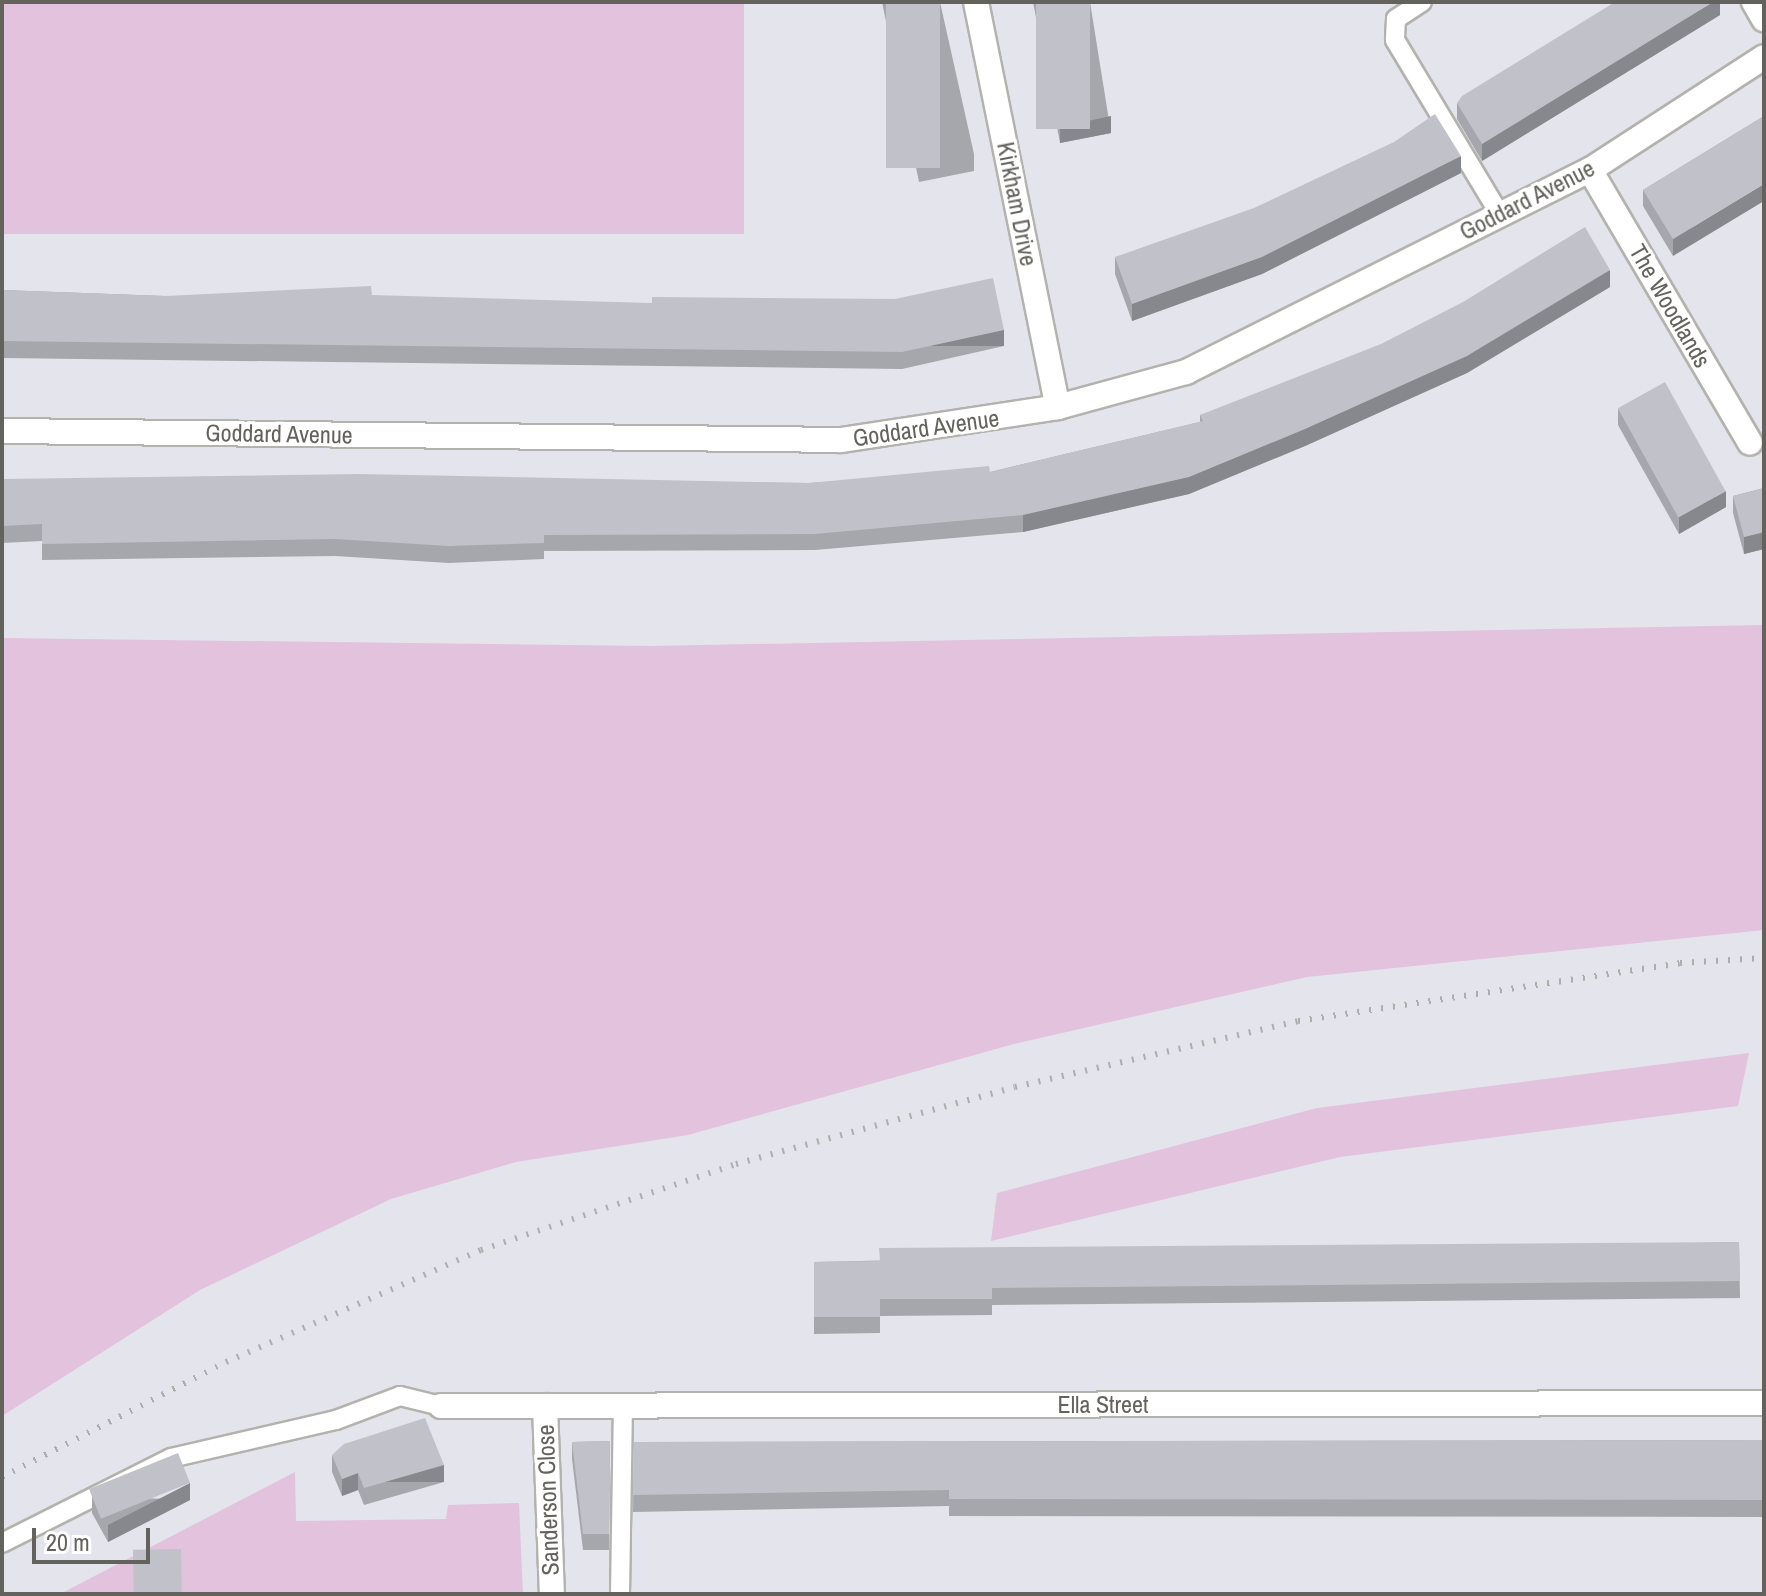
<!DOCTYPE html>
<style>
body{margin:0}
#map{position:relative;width:1766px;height:1596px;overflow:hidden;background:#e4e4ed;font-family:"Archivo Narrow",sans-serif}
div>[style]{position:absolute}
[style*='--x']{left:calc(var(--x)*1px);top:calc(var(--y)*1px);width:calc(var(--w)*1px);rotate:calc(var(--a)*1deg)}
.green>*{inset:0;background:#e3c2dd;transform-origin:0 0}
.roads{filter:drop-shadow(2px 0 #b3b2ad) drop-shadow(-2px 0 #b3b2ad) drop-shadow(0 2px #b3b2ad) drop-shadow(0 -2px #b3b2ad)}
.lane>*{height:18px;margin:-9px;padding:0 9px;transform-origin:9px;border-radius:9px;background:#fff}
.street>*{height:24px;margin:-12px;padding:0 12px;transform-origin:12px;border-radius:12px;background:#fff}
.rail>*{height:6px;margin-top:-3px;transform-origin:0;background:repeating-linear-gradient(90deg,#aeadac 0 2px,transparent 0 12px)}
.wall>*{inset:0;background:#a6a7ad}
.shaded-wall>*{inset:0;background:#87888d;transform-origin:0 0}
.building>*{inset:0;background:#c1c2c9;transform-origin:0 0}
span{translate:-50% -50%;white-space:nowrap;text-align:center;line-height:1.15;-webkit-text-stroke:6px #fff;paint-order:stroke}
.street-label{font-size:24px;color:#64625c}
.frame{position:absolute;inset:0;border:4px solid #64625c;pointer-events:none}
.scale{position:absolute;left:32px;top:1528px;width:118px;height:36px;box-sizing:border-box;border:4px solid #64625c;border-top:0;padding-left:10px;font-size:24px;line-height:28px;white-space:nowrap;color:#64625c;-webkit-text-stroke:6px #fff;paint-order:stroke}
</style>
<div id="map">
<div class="green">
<div style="left:2px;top:2px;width:742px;height:232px"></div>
<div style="clip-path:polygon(1764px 625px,1764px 930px,1307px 977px,1014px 1044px,688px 1135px,516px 1162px,391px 1199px,200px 1290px,2px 1416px,2px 638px,651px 646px)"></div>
<div style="clip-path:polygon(1749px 1053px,1738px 1106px,1340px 1157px,991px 1241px,997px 1193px,1317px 1108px)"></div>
<div style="clip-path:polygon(295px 1472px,296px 1521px,446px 1519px,448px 1505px,519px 1503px,523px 1594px,60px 1594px)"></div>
</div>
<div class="roads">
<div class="lane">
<div style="--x:1422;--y:2;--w:31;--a:147"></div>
<div style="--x:1396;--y:19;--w:21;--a:93"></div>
<div style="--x:1395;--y:40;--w:204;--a:59"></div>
<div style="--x:2;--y:1543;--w:189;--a:-26.7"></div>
<div style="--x:171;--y:1458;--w:169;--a:-13"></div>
<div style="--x:336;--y:1420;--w:68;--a:-20.6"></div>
<div style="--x:400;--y:1396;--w:42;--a:13.7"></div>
<div style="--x:620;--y:1594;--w:188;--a:-89.1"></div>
</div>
<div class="street">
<div style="--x:976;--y:2;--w:413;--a:78.6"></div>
<div style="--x:1754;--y:2;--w:20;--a:60"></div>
<div style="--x:1590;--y:170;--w:316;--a:59.6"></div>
<div style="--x:2;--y:431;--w:839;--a:0.61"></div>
<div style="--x:841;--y:440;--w:219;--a:-8.6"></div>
<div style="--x:1058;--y:407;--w:133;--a:-15.3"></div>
<div style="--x:1186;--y:372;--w:452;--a:-26.6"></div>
<div style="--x:1590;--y:170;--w:207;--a:-33"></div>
<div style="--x:441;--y:1406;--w:1323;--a:-0.13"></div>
<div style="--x:545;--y:1406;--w:188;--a:87.9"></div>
</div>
</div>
<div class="rail">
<div style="--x:2;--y:1477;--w:252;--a:-27.2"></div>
<div style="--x:226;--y:1362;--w:279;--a:-23.7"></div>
<div style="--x:481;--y:1250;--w:269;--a:-18.6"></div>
<div style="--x:736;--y:1164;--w:289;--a:-15.4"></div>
<div style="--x:1015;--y:1087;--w:291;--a:-13.1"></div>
<div style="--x:1298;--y:1021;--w:386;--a:-8.6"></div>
<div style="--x:1680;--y:963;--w:84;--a:-3.4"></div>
</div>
<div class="wall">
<div style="clip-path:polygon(882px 2px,940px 2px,974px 154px,974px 171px,919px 182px)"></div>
<div style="clip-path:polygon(1033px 2px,1090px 2px,1111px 133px,1060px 143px)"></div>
<div style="clip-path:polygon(1720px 2px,1720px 15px,1482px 161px,1457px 119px,1457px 103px)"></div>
<div style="clip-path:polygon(1764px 116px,1673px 256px,1643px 206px,1643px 190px)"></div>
<div style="clip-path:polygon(1461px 173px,1262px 274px,1132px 321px,1115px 274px,1115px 257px)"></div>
<div style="clip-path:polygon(1610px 287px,1467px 373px,1305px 446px,1189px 494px,1023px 532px,815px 550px,544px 551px,544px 559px,449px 563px,335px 556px,42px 560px,42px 541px,2px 543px,2px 479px,809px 483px,990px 472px,1200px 422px,1200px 415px)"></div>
<div style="clip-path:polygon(2px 290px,165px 296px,1004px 346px,902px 369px,2px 358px)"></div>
<div style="clip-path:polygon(1618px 409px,1726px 507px,1679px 534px,1618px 425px)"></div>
<div style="clip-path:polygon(1764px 488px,1764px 549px,1744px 554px,1733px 513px,1733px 496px)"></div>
<div style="clip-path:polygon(1739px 1242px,1740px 1298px,992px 1305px,992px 1315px,880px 1316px,880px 1333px,814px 1334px,814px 1262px)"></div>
<div style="clip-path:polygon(1764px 1440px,1764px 1517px,949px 1516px,949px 1506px,633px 1512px,634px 1442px)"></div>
<div style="clip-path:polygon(610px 1441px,609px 1550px,583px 1550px,572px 1459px,572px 1442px)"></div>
<div style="clip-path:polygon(332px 1455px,444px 1482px,364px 1505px,358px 1490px,342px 1496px,332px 1472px)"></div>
<div style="clip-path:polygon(92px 1496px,190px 1500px,108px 1542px,92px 1513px)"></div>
</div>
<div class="shaded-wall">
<div style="clip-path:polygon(1713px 2px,1720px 2px,1720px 15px,1482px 161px,1482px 144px)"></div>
<div style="clip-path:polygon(1111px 116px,1111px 133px,1060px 143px,1060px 127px)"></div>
<div style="clip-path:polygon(1461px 156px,1461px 173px,1262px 274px,1132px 321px,1132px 304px)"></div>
<div style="clip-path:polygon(1764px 184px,1764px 201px,1673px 256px,1673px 239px)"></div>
<div style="clip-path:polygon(1610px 270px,1610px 287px,1467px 373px,1305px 446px,1189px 494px,1023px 532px,1023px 515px)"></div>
<div style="left:1004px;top:330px;width:16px;height:104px;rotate:90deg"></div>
<div style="clip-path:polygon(1726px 491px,1726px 507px,1679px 534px,1679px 517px)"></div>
<div style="clip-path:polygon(1764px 532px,1764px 549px,1744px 554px,1744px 537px)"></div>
<div style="left:444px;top:1465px;width:17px;height:83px;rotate:90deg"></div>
<div style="clip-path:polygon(358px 1473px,358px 1490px,342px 1496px,342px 1479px)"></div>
<div style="clip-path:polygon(190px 1483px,190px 1500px,108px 1542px,108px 1525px)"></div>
</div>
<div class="building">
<div style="left:886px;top:2px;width:54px;height:166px"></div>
<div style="left:1036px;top:2px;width:54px;height:127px"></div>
<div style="clip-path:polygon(1615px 2px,1713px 2px,1482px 144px,1457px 103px,1462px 96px)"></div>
<div style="clip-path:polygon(1435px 114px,1461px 156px,1262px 257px,1132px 304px,1115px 257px,1254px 208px,1394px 142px)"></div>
<div style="clip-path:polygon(1764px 116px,1764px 184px,1673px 239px,1643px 190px)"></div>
<div style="clip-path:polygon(1585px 227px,1610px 270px,1467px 356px,1305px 429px,1189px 477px,1023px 515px,815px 534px,544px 535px,544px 543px,449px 546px,335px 539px,42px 544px,42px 524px,2px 526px,2px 479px,359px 474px,809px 483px,989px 466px,990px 472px,1203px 421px,1200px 415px,1381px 344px,1463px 302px)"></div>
<div style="clip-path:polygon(993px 278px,1004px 330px,902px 352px,2px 341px,2px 290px,165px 296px,371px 286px,372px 295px,652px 303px,652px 297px,895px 299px)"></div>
<div style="left:1665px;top:382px;width:125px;height:54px;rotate:61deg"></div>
<div style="clip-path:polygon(1764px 488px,1764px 532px,1744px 537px,1733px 496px)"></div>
<div style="clip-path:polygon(1739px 1242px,1740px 1281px,992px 1288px,992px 1299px,880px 1299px,880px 1317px,814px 1317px,814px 1262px,880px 1261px,879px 1248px)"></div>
<div style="clip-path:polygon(425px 1418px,444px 1465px,364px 1488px,358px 1473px,342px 1479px,332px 1455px,344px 1444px)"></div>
<div style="clip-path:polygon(1764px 1440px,1764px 1500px,949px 1499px,949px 1490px,633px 1495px,634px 1442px)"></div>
<div style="clip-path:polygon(610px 1441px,609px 1534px,583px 1534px,572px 1442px)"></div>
<div style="left:178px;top:1453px;width:32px;height:96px;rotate:68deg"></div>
<div style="left:181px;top:1549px;width:45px;height:48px;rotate:89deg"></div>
</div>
<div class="street-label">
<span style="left:1527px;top:200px;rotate:-27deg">Goddard Avenue</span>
<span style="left:1017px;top:204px;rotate:79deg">Kirkham Drive</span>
<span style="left:1670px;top:306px;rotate:60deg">The Woodlands</span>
<span style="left:926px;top:428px;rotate:-8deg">Goddard Avenue</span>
<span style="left:279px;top:434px;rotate:1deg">Goddard Avenue</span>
<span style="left:1103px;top:1405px">Ella Street</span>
<span style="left:548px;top:1500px;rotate:-92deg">Sanderson Close</span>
</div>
<div class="frame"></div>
<div class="scale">20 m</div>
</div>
